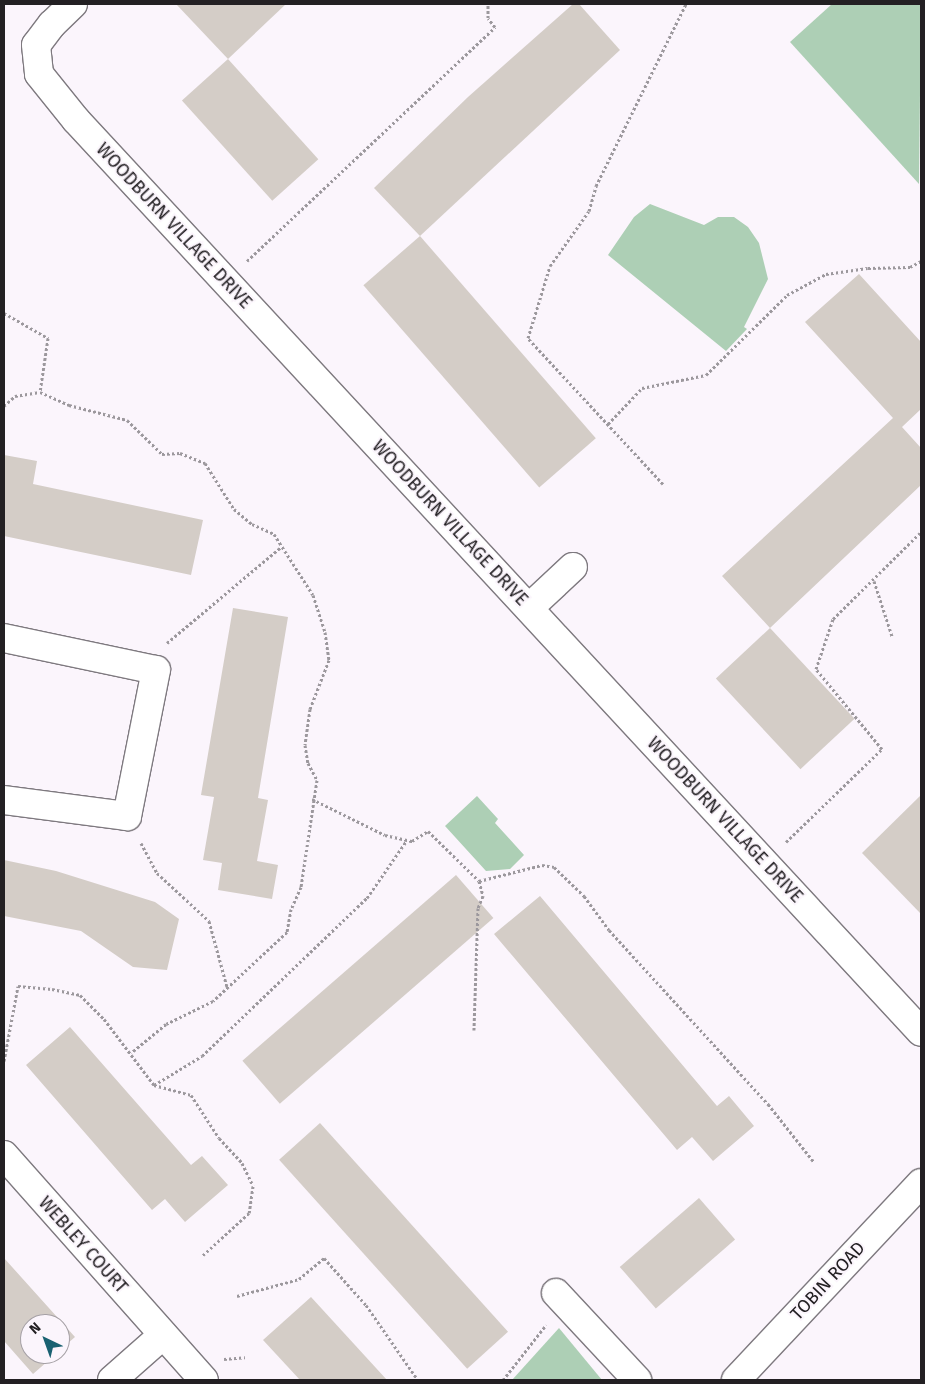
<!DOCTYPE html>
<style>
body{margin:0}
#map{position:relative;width:925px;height:1384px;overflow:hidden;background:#fbf5fc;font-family:"Fira Sans",sans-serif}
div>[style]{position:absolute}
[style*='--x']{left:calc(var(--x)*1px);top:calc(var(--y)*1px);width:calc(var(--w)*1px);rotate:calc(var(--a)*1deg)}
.green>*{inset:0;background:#adcfb5}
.building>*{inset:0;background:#d4cdc7;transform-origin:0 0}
.path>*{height:3px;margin-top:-1.5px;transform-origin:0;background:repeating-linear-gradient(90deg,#9c989d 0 2.5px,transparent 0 5px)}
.roads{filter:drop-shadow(1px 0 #7e797f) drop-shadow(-1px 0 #7e797f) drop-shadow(0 1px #7e797f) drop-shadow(0 -1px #7e797f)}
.minor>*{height:28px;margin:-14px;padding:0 14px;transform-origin:14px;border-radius:14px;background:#fff}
span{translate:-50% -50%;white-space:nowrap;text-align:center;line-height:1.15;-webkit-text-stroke:4px #fbf5fc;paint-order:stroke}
.street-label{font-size:18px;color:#232023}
.frame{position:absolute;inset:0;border:5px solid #232023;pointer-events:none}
.north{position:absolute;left:20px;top:1314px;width:50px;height:50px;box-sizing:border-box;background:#fbf5fc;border:1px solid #a5a0a5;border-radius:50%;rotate:318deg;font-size:14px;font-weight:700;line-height:20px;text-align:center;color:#232023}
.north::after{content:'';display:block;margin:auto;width:18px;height:22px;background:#196171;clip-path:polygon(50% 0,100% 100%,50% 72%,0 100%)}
</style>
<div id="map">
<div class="green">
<div style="clip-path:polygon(832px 4px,921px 4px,919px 184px,790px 42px)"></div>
<div style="clip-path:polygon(650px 204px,704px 225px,718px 217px,734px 217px,748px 227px,759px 243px,768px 279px,744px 327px,747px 329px,726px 351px,608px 255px,634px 217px)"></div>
<div style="clip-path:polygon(477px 796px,498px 819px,495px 823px,524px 855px,510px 869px,486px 871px,445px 826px)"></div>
<div style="clip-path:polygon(559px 1328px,602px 1380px,512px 1380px)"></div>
</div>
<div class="building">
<div style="clip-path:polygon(176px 4px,286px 4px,228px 59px)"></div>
<div style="clip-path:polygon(573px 4px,579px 4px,620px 50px,420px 236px,374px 188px,468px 97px)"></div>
<div style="left:228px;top:59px;width:135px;height:62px;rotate:48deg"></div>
<div style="left:420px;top:236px;width:268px;height:75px;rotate:49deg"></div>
<div style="clip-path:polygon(859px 274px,921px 342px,921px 409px,902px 427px,921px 448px,921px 485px,770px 628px,722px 576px,893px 418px,805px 322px)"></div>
<div style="clip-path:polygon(4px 455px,37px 461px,33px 484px,203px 520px,191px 575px,4px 536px)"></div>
<div style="clip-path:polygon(233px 608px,288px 617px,258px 798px,268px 800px,257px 861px,278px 865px,272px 899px,218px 890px,222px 863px,203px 860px,214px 797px,201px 795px)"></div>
<div style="left:770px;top:628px;width:124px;height:74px;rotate:47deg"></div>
<div style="clip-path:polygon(921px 795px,921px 914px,862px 853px)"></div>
<div style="clip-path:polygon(4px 860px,56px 871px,155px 902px,179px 919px,167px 970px,133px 967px,81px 931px,4px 916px)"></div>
<div style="left:456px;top:875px;width:57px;height:283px;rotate:49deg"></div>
<div style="clip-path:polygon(540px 896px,717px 1106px,729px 1096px,754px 1126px,713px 1161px,692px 1137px,677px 1150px,494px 934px)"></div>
<div style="clip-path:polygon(70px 1027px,191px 1165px,202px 1156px,228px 1185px,185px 1222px,165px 1199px,152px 1210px,26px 1065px)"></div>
<div style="left:320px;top:1123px;width:281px;height:55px;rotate:48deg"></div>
<div style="left:699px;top:1198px;width:55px;height:105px;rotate:49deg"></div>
<div style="clip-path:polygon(4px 1258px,75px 1337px,60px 1350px,60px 1324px,30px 1324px,30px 1354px,56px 1354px,33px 1374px,4px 1341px)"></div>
<div style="clip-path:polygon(311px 1297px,387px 1380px,300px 1380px,263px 1340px)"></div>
</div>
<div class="path">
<div style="--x:247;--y:261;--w:341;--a:-43.3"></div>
<div style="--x:495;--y:27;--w:11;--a:-128"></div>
<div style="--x:488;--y:18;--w:14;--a:-90"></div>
<div style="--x:4;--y:313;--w:51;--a:29.6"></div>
<div style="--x:48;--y:338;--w:55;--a:98.4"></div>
<div style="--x:4;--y:406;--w:15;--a:-42"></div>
<div style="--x:15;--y:396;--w:25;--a:-9"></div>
<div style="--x:40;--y:392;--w:32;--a:24"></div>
<div style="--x:69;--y:405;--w:60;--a:14.5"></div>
<div style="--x:127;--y:420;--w:49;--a:44.2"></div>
<div style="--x:162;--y:454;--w:18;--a:-3"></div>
<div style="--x:180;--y:453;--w:27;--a:22"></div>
<div style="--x:205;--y:463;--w:54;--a:57.8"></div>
<div style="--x:234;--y:509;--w:23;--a:40"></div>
<div style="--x:252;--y:524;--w:24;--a:24"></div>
<div style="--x:274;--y:534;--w:72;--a:57.4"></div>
<div style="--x:313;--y:595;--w:39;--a:72"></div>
<div style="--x:325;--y:632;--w:28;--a:82"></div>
<div style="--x:329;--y:660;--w:53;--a:111.2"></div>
<div style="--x:310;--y:709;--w:36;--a:98"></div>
<div style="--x:305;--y:745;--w:18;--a:81"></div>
<div style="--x:308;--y:763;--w:19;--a:62"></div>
<div style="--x:317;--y:780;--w:108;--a:98.5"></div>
<div style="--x:301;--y:887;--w:24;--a:114"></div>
<div style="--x:291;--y:909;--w:23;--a:100"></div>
<div style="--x:287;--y:932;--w:101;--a:137"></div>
<div style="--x:213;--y:1001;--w:52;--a:153.9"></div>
<div style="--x:166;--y:1024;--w:45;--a:140.4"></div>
<div style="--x:608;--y:424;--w:50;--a:-46.6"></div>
<div style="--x:642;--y:388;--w:65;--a:-11.5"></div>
<div style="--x:706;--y:375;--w:114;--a:-44.6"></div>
<div style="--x:787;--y:295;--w:44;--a:-28.3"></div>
<div style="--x:826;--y:274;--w:42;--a:-8.1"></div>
<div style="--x:868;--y:268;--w:42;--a:-1.4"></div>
<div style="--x:910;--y:267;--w:13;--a:-29"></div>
<div style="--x:663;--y:484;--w:199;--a:-132.8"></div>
<div style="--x:528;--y:338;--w:75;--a:-73"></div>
<div style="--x:550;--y:266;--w:67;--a:-54.7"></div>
<div style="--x:589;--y:211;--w:26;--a:-74"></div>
<div style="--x:596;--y:186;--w:203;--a:-63.7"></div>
<div style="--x:874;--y:581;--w:58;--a:71.9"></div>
<div style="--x:167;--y:643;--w:149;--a:-40.1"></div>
<div style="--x:312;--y:799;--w:81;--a:26.3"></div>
<div style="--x:385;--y:835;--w:28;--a:13"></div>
<div style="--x:412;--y:841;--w:19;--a:-32"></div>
<div style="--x:428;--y:831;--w:71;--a:44.4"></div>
<div style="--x:479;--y:881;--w:16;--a:75"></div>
<div style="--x:483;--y:896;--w:13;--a:113"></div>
<div style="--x:478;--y:908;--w:122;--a:91.9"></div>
<div style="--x:786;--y:842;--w:134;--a:-44.1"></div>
<div style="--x:882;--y:749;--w:104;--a:-129.5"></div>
<div style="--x:816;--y:669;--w:53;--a:-71.2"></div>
<div style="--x:833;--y:619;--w:124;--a:-44.7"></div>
<div style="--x:141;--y:843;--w:34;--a:62"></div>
<div style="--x:157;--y:873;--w:71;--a:42.7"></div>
<div style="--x:209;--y:921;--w:68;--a:74.7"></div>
<div style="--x:479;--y:881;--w:65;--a:-14.3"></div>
<div style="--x:542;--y:865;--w:12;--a:9"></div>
<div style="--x:554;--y:867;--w:42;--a:44"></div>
<div style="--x:584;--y:896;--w:42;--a:53.7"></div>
<div style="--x:609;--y:930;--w:236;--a:47.6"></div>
<div style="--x:768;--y:1104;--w:74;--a:51.6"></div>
<div style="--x:4;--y:1061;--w:76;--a:-79.4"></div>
<div style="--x:18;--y:986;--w:34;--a:5"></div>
<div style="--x:52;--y:989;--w:29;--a:12"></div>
<div style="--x:80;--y:995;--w:34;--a:45"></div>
<div style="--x:104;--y:1019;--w:83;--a:52.9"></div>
<div style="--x:154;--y:1085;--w:38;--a:15"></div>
<div style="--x:191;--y:1095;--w:51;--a:56.9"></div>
<div style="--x:219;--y:1138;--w:34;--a:47"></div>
<div style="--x:242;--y:1163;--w:25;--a:64"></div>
<div style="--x:253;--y:1186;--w:27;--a:98"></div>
<div style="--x:249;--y:1213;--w:64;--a:137.5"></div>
<div style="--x:154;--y:1085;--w:56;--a:-31.1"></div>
<div style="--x:202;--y:1056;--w:228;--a:-43.8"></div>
<div style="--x:367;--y:898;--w:70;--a:-55.4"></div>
<div style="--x:237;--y:1296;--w:64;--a:-15.3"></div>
<div style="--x:299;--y:1279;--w:33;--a:-40"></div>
<div style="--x:324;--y:1258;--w:63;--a:48.2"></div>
<div style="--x:366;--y:1305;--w:91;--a:55.3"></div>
<div style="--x:224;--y:1359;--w:21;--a:-5"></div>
<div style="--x:503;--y:1380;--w:70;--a:-52"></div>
</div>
<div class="roads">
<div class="minor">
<div style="--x:73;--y:4;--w:29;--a:136"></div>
<div style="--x:52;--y:24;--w:26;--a:127"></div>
<div style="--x:36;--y:45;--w:29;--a:84"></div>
<div style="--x:39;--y:74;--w:59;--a:51.2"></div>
<div style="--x:76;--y:120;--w:1243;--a:47.18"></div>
<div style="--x:529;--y:608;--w:60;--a:-43"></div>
<div style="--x:4;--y:638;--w:155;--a:11.9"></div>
<div style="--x:156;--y:670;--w:149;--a:101.2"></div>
<div style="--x:127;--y:816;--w:124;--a:-172.6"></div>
<div style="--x:4;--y:1155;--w:301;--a:48.4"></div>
<div style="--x:556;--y:1293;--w:119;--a:47"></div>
<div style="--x:112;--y:1380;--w:68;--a:-41.4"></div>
<div style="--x:736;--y:1380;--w:270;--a:-46.8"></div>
</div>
</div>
<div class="street-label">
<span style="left:174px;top:226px;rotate:47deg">WOODBURN VILLAGE DRIVE</span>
<span style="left:450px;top:523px;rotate:47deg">WOODBURN VILLAGE DRIVE</span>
<span style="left:725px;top:820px;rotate:47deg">WOODBURN VILLAGE DRIVE</span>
<span style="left:83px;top:1245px;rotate:48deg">WEBLEY COURT</span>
<span style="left:828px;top:1281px;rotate:-47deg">TOBIN ROAD</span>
</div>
<div class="frame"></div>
<div class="north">N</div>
</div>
